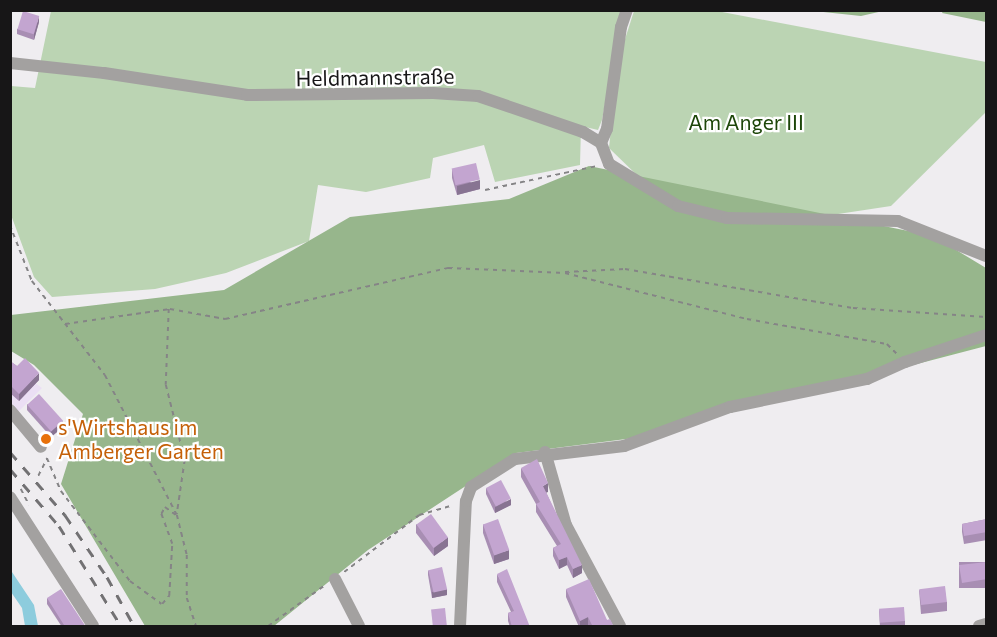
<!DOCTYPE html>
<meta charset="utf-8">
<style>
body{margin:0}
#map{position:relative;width:997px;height:637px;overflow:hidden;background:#efedf0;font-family:Commissioner,sans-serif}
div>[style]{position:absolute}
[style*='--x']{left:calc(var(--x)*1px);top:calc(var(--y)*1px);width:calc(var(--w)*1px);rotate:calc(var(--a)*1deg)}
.commercial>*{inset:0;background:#ebdff4}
.green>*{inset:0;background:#bbd4b3}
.forest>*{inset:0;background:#97b68c}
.water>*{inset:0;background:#8dccdd}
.path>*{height:1.5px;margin-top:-0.75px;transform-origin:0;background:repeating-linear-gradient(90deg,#858486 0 4.5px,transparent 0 9px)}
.minor>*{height:12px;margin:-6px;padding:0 6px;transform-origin:6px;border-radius:6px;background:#a3a1a0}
.rail>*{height:3px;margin-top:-1.5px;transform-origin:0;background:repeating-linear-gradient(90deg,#727173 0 10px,transparent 0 20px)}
.wall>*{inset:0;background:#a88eb3;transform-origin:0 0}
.shaded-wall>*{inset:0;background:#887492}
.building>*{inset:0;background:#c3a5d0;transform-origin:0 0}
.dots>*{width:16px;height:16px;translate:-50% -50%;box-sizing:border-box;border:3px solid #fff;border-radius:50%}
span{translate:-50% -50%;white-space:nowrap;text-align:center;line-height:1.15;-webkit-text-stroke:4.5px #fff;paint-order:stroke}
.street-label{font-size:21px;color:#171617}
.park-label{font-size:21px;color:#1d4609}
.food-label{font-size:21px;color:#c56008}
.left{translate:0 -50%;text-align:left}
.frame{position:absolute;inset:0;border:12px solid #171617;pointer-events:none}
</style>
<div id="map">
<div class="commercial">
<div style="clip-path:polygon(11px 365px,42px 388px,11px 419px)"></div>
</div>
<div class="green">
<div style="clip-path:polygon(51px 11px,622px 11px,602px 120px,598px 130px,581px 126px,580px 165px,495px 182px,484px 145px,433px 158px,430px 178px,366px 192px,318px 185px,309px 241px,226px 273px,155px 289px,52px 297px,34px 277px,11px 215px,11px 86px,35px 88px)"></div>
<div style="clip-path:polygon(634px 11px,717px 11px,986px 62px,986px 112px,891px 206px,725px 231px,643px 181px,609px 148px,618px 61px)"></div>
</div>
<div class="forest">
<div style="clip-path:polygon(814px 11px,883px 11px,861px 16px)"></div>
<div style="clip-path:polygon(943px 11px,986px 11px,986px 22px,942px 13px)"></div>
<div style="clip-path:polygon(589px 166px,933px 236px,986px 268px,986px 346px,634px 438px,516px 453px,368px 550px,274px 626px,145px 626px,61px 484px,83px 414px,34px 365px,11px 351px,11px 315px,224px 290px,350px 217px,509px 199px)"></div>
</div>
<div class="water">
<div style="clip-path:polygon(10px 569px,34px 605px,38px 626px,25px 626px,22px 608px,11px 592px)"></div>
</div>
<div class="path">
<div style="--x:485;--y:190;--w:115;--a:-12.1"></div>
<div style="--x:10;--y:225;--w:60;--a:68.6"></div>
<div style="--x:32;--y:281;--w:119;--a:52.2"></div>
<div style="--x:105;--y:375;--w:157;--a:62.8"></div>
<div style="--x:177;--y:515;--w:41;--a:76"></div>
<div style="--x:187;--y:555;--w:43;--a:90"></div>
<div style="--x:187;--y:598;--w:29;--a:72"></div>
<div style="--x:565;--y:272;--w:60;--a:-2.9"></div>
<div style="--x:625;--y:269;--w:231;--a:9.7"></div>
<div style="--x:853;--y:308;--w:133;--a:3.9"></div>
<div style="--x:169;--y:309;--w:76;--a:92.3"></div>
<div style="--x:166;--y:385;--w:77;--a:75.8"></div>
<div style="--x:185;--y:460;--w:55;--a:98.4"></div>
<div style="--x:65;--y:324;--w:106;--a:-8.1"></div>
<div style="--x:170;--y:309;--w:56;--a:10.3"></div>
<div style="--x:225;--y:319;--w:229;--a:-12.9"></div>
<div style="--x:448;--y:268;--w:117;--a:2.4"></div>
<div style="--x:565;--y:273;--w:188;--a:14.2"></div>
<div style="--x:747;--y:319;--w:142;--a:10.1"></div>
<div style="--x:887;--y:344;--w:14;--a:45"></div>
<div style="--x:47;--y:458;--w:36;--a:67"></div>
<div style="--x:61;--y:491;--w:113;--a:52.5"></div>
<div style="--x:130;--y:581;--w:39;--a:36"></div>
<div style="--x:162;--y:604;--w:11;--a:-49"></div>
<div style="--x:169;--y:596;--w:52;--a:-86.7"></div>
<div style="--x:172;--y:544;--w:32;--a:-110"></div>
<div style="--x:161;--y:514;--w:8;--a:-60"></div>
<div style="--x:165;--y:507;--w:14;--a:36"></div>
<div style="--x:38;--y:476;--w:20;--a:-63"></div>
<div style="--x:21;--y:489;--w:18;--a:63"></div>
<div style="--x:344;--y:572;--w:94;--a:-37.2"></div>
<div style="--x:419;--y:515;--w:36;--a:-16"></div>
<div style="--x:268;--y:626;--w:70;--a:-35.7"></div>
</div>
<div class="minor">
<div style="--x:10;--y:63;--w:95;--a:6.1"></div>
<div style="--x:104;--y:73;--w:145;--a:8.7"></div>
<div style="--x:247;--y:95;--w:186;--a:-0.6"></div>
<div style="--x:433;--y:93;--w:45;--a:3.8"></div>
<div style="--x:478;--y:96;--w:111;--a:18.9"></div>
<div style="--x:583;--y:132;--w:21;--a:31"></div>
<div style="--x:601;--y:143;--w:22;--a:69"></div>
<div style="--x:609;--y:164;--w:81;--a:31.3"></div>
<div style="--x:678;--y:206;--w:50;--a:13.8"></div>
<div style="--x:727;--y:218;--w:171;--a:1"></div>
<div style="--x:898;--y:221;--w:95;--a:21.7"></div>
<div style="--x:601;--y:143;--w:15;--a:-67"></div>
<div style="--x:607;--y:129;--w:103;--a:-82.2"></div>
<div style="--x:621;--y:27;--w:18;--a:-71"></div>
<div style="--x:10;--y:410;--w:48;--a:50"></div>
<div style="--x:545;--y:452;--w:76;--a:74"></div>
<div style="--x:566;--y:525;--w:115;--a:61.9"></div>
<div style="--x:10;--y:497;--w:153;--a:57.2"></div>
<div style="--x:335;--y:579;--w:53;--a:62.9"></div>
<div style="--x:460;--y:626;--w:125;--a:-87.3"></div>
<div style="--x:466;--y:501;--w:15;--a:-70"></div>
<div style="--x:471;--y:487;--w:52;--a:-32.5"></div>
<div style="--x:515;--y:459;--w:110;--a:-6.8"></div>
<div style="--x:624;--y:446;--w:113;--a:-20.2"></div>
<div style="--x:730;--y:407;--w:140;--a:-11.6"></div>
<div style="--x:867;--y:379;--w:42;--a:-24.1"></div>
<div style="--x:905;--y:362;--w:85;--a:-18.4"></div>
<div style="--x:979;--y:626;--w:7;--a:-16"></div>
</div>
<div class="rail">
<div style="--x:10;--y:452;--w:84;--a:48.9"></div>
<div style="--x:65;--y:515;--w:75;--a:55.9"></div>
<div style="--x:107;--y:577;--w:56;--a:61.1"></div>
<div style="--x:10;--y:469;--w:75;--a:49.3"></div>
<div style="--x:59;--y:526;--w:118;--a:58.2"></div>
</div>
<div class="wall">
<div style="clip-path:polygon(39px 22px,34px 40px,17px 34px,17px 29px)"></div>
<div style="clip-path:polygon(452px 169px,480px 189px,457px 195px,452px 178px)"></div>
<div style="clip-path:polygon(10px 361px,17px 366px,39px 380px,19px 401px,10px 393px)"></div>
<div style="clip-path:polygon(27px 404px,63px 427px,51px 437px,27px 410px)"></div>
<div style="clip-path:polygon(521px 468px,548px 492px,546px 492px,582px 573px,573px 578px,567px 565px,559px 569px,553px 556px,553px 548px,557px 546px,536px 512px,536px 504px,521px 477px)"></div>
<div style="clip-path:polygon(486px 488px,511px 505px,495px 513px,486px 494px)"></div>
<div style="clip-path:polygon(987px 519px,987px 540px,964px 544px,962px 532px,962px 524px)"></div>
<div style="clip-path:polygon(416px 524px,448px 546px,434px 556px,416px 533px)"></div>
<div style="clip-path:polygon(483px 524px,509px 559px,494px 564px,483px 533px)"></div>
<div style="left:987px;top:562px;width:26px;height:28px;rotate:90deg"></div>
<div style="clip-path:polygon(428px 570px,447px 595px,432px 598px,428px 575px)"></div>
<div style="clip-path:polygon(497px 574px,530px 627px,510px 627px,508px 621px,508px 613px,511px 612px,497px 582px)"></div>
<div style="clip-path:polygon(566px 589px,607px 620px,614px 627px,589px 627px,588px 626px,579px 627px,566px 597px)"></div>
<div style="clip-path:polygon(919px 590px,947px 602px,947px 611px,921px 614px)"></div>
<div style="clip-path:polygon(47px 598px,86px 627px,62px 627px,47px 604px)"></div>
<div style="clip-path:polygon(879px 610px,905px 621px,905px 627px,880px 627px)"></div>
</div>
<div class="shaded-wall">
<div style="clip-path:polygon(39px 16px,39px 22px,34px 40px,34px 34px)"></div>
<div style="clip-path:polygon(480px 180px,480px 189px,457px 195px,457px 186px)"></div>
<div style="clip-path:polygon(39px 373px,39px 380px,19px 401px,19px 394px)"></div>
<div style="clip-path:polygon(63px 421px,63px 427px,51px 437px,51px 431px)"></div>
<div style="clip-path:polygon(548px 483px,548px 492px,543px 494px,543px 486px)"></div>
<div style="clip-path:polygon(511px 499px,511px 505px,495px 513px,495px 507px)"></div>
<div style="clip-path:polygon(448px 537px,448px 546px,434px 556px,434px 548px)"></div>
<div style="clip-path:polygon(509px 550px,509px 559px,494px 564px,494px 555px)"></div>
<div style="clip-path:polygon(567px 557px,567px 565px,559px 569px,559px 560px)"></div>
<div style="clip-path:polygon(582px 565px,582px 573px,573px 578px,573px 569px)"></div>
<div style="clip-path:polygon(447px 589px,447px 595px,432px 598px,432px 592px)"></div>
<div style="clip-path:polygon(588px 617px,588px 626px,580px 627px,580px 621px)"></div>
</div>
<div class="building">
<div style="left:23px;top:11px;width:17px;height:19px;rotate:17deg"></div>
<div style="left:476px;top:163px;width:17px;height:25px;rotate:77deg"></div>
<div style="clip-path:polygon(25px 358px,39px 373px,19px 394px,10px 385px,10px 361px,17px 366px)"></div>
<div style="left:39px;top:394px;width:36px;height:16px;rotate:48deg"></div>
<div style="clip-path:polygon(537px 459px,548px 483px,543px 486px,582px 565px,573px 569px,567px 557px,559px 560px,553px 548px,561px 544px,536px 504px,540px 502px,521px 468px)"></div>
<div style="left:501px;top:480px;width:21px;height:17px;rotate:62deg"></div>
<div style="left:431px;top:514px;width:29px;height:18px;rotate:54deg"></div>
<div style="left:498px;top:519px;width:33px;height:16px;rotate:70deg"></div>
<div style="clip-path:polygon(987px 519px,987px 532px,964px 536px,962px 524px)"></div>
<div style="clip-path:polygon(987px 562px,987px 579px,962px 583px,959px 565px)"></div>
<div style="left:442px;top:567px;width:23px;height:14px;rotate:77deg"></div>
<div style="clip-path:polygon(507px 569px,530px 627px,512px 627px,508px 613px,514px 611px,497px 574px)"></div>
<div style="clip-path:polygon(589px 579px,607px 620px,610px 619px,614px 627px,593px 627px,588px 617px,580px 621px,566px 589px)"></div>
<div style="left:945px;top:586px;width:16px;height:26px;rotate:83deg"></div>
<div style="clip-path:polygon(61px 589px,86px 627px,63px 627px,64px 625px,47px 598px)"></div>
<div style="left:904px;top:607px;width:14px;height:25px;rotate:86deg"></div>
<div style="left:445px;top:608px;width:19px;height:14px;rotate:84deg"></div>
<div style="clip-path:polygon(864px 625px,864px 627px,849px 627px)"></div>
</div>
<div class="dots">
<div style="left:46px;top:439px;background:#e8710a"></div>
</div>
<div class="street-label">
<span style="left:375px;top:77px;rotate:-1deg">Heldmannstraße</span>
</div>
<div class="park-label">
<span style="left:746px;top:122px">Am Anger III</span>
</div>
<div class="food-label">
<span class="left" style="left:58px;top:439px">s'Wirtshaus im<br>Amberger Garten</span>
</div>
<div class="frame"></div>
</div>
